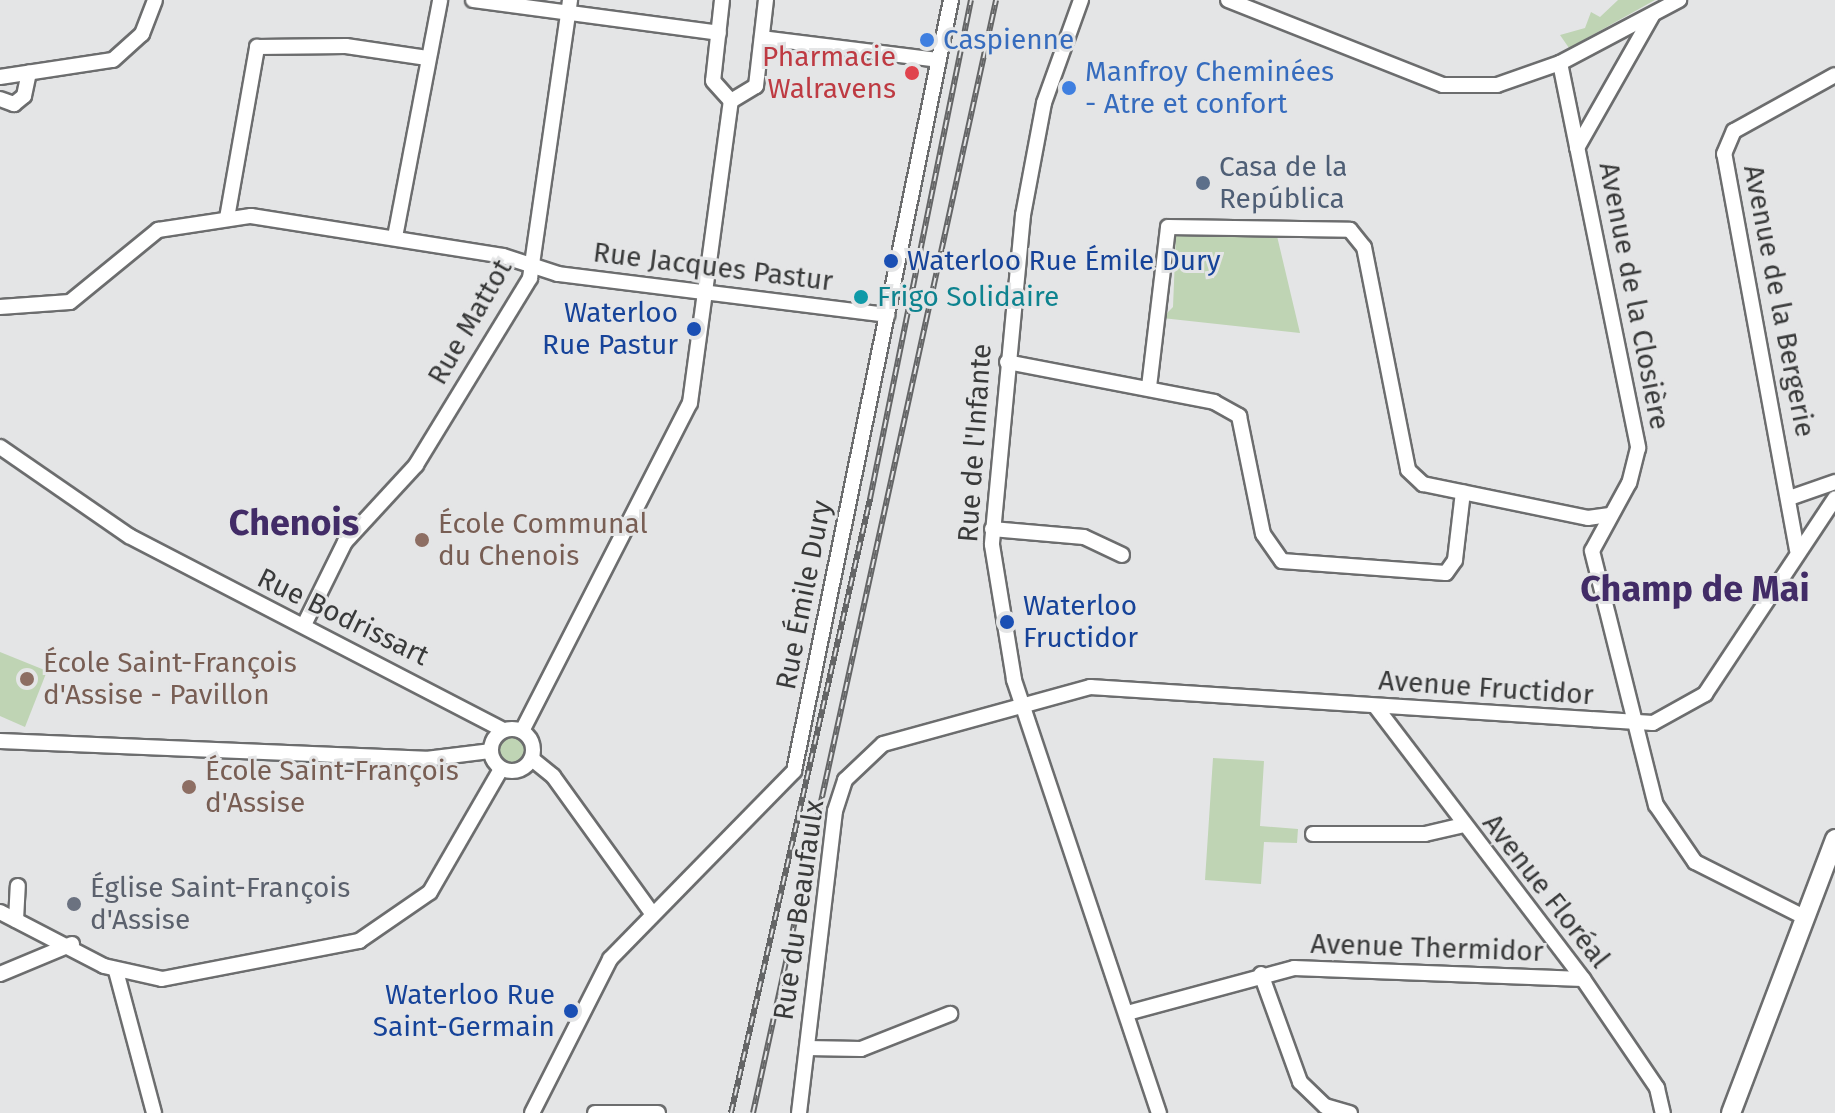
<!DOCTYPE html>
<meta charset="utf-8">
<style>
body{margin:0}
#map{position:relative;width:1835px;height:1113px;overflow:hidden;background:#e4e5e6;font-family:"Fira Sans",sans-serif}
div>[style]{position:absolute}
[style*='--x']{left:calc(var(--x)*1px);top:calc(var(--y)*1px);width:calc(var(--w)*1px);rotate:calc(var(--a)*1deg)}
.green>*{inset:0;background:#bfd4b4}
.round{border-radius:50%}
.roads{filter:drop-shadow(2px 0 #6c6d6e) drop-shadow(-2px 0 #6c6d6e) drop-shadow(0 2px #6c6d6e) drop-shadow(0 -2px #6c6d6e)}
.minor>*{height:14px;margin:-7px;padding:0 7px;transform-origin:7px;border-radius:7px;background:#fff}
.minor>.ring{margin:-7px;padding:0;box-sizing:content-box;background:none;border:14px solid #fff;border-radius:50%}
.major>*{height:18px;margin:-9px;padding:0 9px;transform-origin:9px;border-radius:9px;background:#fff}
.rail>*{height:6px;margin-top:-3px;transform-origin:0;background:repeating-linear-gradient(90deg,#e4e5e6 0 9px,#646566 0 18px);box-sizing:border-box;border-block:2px solid #646566}
.dots>*{width:22px;height:22px;translate:-50% -50%;box-sizing:border-box;border:4px solid #e4e5e6;border-radius:50%}
span{translate:-50% -50%;white-space:nowrap;text-align:center;line-height:1.15;-webkit-text-stroke:6px #e4e5e6;paint-order:stroke}
.shop-label{font-size:28px;color:#366cbe}
.left{translate:0 -50%;text-align:left}
.health-label{font-size:28px;color:#be3a42}
.right{translate:-100% -50%;text-align:right}
.service-label{font-size:28px;color:#4e5e75}
.transit-label{font-size:28px;color:#164399}
.street-label{font-size:28px;color:#393a3a}
.culture-label{font-size:28px;color:#0d838f}
.education-label{font-size:28px;color:#785e54}
.worship-label{font-size:28px;color:#5b616d}
.district-label{font-size:36px;color:#422c67;font-weight:700}
</style>
<div id="map">
<div class="green">
<div style="clip-path:polygon(1618px 0,1655px 0,1569px 48px,1560px 35px,1585px 28px,1591px 12px,1600px 17px)"></div>
<div style="clip-path:polygon(1176px 233px,1277px 236px,1300px 333px,1162px 318px,1173px 307px)"></div>
<div style="clip-path:polygon(0 652px,47px 671px,25px 727px,0 716px)"></div>
<div class="round" style="left:495px;top:734px;width:32px;height:32px"></div>
<div style="clip-path:polygon(1213px 758px,1264px 761px,1260px 826px,1298px 829px,1297px 843px,1264px 842px,1261px 884px,1205px 880px)"></div>
</div>
<div class="roads">
<div class="minor">
<div style="--x:473;--y:0;--w:248;--a:7.6"></div>
<div style="--x:722;--y:0;--w:81;--a:96.3"></div>
<div style="--x:713;--y:81;--w:27;--a:48"></div>
<div style="--x:731;--y:101;--w:29;--a:-31"></div>
<div style="--x:756;--y:86;--w:87;--a:-83.4"></div>
<div style="--x:1081;--y:0;--w:109;--a:109.8"></div>
<div style="--x:1044;--y:103;--w:114;--a:100.6"></div>
<div style="--x:1023;--y:215;--w:331;--a:95.4"></div>
<div style="--x:992;--y:545;--w:137;--a:80.7"></div>
<div style="--x:1014;--y:680;--w:457;--a:71.5"></div>
<div style="--x:1228;--y:0;--w:231;--a:21.6"></div>
<div style="--x:1443;--y:85;--w:54;--a:0"></div>
<div style="--x:1497;--y:85;--w:67;--a:-19.2"></div>
<div style="--x:1560;--y:63;--w:135;--a:-27.9"></div>
<div style="--x:762;--y:38;--w:178;--a:7.1"></div>
<div style="--x:1560;--y:63;--w:393;--a:78.5"></div>
<div style="--x:1638;--y:448;--w:36;--a:104"></div>
<div style="--x:1629;--y:483;--w:77;--a:118.6"></div>
<div style="--x:1592;--y:551;--w:262;--a:75.9"></div>
<div style="--x:1656;--y:805;--w:69;--a:55.6"></div>
<div style="--x:1695;--y:862;--w:120;--a:26.8"></div>
<div style="--x:0;--y:77;--w:114;--a:-8.6"></div>
<div style="--x:113;--y:60;--w:39;--a:-42"></div>
<div style="--x:142;--y:34;--w:36;--a:-69"></div>
<div style="--x:0;--y:99;--w:15;--a:20"></div>
<div style="--x:14;--y:104;--w:13;--a:-39"></div>
<div style="--x:24;--y:96;--w:24;--a:-78"></div>
<div style="--x:1577;--y:148;--w:152;--a:-60.4"></div>
<div style="--x:227;--y:218;--w:174;--a:-80"></div>
<div style="--x:257;--y:47;--w:89;--a:-0.6"></div>
<div style="--x:346;--y:46;--w:82;--a:8.4"></div>
<div style="--x:395;--y:237;--w:241;--a:-79.2"></div>
<div style="--x:0;--y:307;--w:70;--a:-4.1"></div>
<div style="--x:70;--y:302;--w:114;--a:-39.3"></div>
<div style="--x:158;--y:230;--w:94;--a:-8.6"></div>
<div style="--x:251;--y:216;--w:255;--a:9"></div>
<div style="--x:503;--y:256;--w:58;--a:18.1"></div>
<div style="--x:558;--y:274;--w:332;--a:7.1"></div>
<div style="--x:1007;--y:362;--w:211;--a:10.9"></div>
<div style="--x:1214;--y:402;--w:29;--a:29"></div>
<div style="--x:1239;--y:416;--w:120;--a:78.5"></div>
<div style="--x:1263;--y:534;--w:33;--a:55"></div>
<div style="--x:1282;--y:561;--w:164;--a:4.2"></div>
<div style="--x:1446;--y:573;--w:16;--a:-55"></div>
<div style="--x:1455;--y:560;--w:68;--a:-83.3"></div>
<div style="--x:1149;--y:387;--w:161;--a:-83.2"></div>
<div style="--x:1168;--y:227;--w:182;--a:0.9"></div>
<div style="--x:1350;--y:230;--w:22;--a:51"></div>
<div style="--x:1364;--y:247;--w:227;--a:78.8"></div>
<div style="--x:1408;--y:470;--w:21;--a:43"></div>
<div style="--x:1423;--y:484;--w:168;--a:11.6"></div>
<div style="--x:1588;--y:518;--w:22;--a:-8"></div>
<div style="--x:0;--y:447;--w:157;--a:34.6"></div>
<div style="--x:129;--y:536;--w:421;--a:27.4"></div>
<div style="--x:1792;--y:497;--w:46;--a:-19.2"></div>
<div style="--x:992;--y:529;--w:92;--a:5"></div>
<div style="--x:1084;--y:537;--w:42;--a:25.3"></div>
<div style="--x:1797;--y:550;--w:403;--a:-100.4"></div>
<div style="--x:1724;--y:154;--w:25;--a:-67"></div>
<div style="--x:1734;--y:131;--w:115;--a:-29"></div>
<div style="--x:304;--y:625;--w:93;--a:-63.7"></div>
<div style="--x:345;--y:542;--w:105;--a:-47.3"></div>
<div style="--x:416;--y:465;--w:219;--a:-58.6"></div>
<div style="--x:530;--y:278;--w:281;--a:-81.8"></div>
<div style="--x:1376;--y:707;--w:342;--a:52.7"></div>
<div style="--x:1583;--y:979;--w:132;--a:55.8"></div>
<div style="--x:1657;--y:1088;--w:26;--a:77"></div>
<div class="ring" style="left:491px;top:729px;width:28px;height:28px"></div>
<div style="--x:522;--y:731;--w:369;--a:-62.9"></div>
<div style="--x:690;--y:403;--w:305;--a:-82.3"></div>
<div style="--x:0;--y:741;--w:426;--a:2.4"></div>
<div style="--x:426;--y:759;--w:64;--a:-7.1"></div>
<div style="--x:532;--y:759;--w:27;--a:39"></div>
<div style="--x:553;--y:776;--w:168;--a:54.2"></div>
<div style="--x:1313;--y:834;--w:112;--a:0"></div>
<div style="--x:1425;--y:834;--w:37;--a:-13"></div>
<div style="--x:0;--y:912;--w:117;--a:27.4"></div>
<div style="--x:104;--y:966;--w:59;--a:12.6"></div>
<div style="--x:162;--y:979;--w:201;--a:-10.9"></div>
<div style="--x:359;--y:941;--w:86;--a:-34.6"></div>
<div style="--x:430;--y:892;--w:142;--a:-60"></div>
<div style="--x:16;--y:920;--w:34;--a:-87"></div>
<div style="--x:116;--y:971;--w:147;--a:75"></div>
<div style="--x:0;--y:974;--w:78;--a:-22.6"></div>
<div style="--x:1261;--y:974;--w:115;--a:70.1"></div>
<div style="--x:1300;--y:1082;--w:35;--a:44"></div>
<div style="--x:1325;--y:1106;--w:26;--a:16"></div>
<div style="--x:1131;--y:1012;--w:169;--a:-15.1"></div>
<div style="--x:1294;--y:968;--w:289;--a:2.2"></div>
<div style="--x:807;--y:1048;--w:54;--a:1.1"></div>
<div style="--x:861;--y:1049;--w:96;--a:-21.5"></div>
<div style="--x:532;--y:1113;--w:173;--a:-63.1"></div>
<div style="--x:610;--y:959;--w:263;--a:-45.6"></div>
<div style="--x:794;--y:771;--w:787;--a:-78.49"></div>
<div style="--x:595;--y:1113;--w:63;--a:0"></div>
<div style="--x:799;--y:1113;--w:304;--a:-83.2"></div>
<div style="--x:835;--y:811;--w:33;--a:-72"></div>
<div style="--x:845;--y:780;--w:52;--a:-43.5"></div>
<div style="--x:883;--y:744;--w:215;--a:-15.4"></div>
<div style="--x:1090;--y:687;--w:564;--a:3.66"></div>
<div style="--x:1653;--y:723;--w:60;--a:-29.1"></div>
<div style="--x:1705;--y:694;--w:235;--a:-56.4"></div>
</div>
<div class="major">
<div style="--x:1731;--y:1113;--w:293;--a:-69.2"></div>
</div>
</div>
<div class="rail">
<div style="--x:731;--y:1113;--w:630;--a:-77.24"></div>
<div style="--x:870;--y:499;--w:509;--a:-78.56"></div>
<div style="--x:753;--y:1113;--w:1139;--a:-77.68"></div>
</div>
<div class="dots">
<div style="left:927px;top:40px;background:#3f7fe0"></div>
<div style="left:912px;top:73px;background:#e0444e"></div>
<div style="left:1069px;top:88px;background:#3f7fe0"></div>
<div style="left:1203px;top:183px;background:#5c6f8a"></div>
<div style="left:891px;top:261px;background:#1a4fb4"></div>
<div style="left:861px;top:297px;background:#0f9aa8"></div>
<div style="left:694px;top:329px;background:#1a4fb4"></div>
<div style="left:422px;top:540px;background:#8d6e63"></div>
<div style="left:1007px;top:622px;background:#1a4fb4"></div>
<div style="left:27px;top:679px;background:#8d6e63"></div>
<div style="left:189px;top:787px;background:#8d6e63"></div>
<div style="left:74px;top:904px;background:#6b7280"></div>
<div style="left:571px;top:1011px;background:#1a4fb4"></div>
</div>
<div class="shop-label">
<span class="left" style="left:943px;top:40px">Caspienne</span>
<span class="left" style="left:1085px;top:88px">Manfroy Cheminées<br>- Atre et confort</span>
</div>
<div class="health-label">
<span class="right" style="left:896px;top:73px">Pharmacie<br>Walravens</span>
</div>
<div class="service-label">
<span class="left" style="left:1219px;top:183px">Casa de la<br>República</span>
</div>
<div class="transit-label">
<span class="left" style="left:907px;top:261px">Waterloo Rue Émile Dury</span>
<span class="right" style="left:678px;top:329px">Waterloo<br>Rue Pastur</span>
<span class="left" style="left:1023px;top:622px">Waterloo<br>Fructidor</span>
<span class="right" style="left:555px;top:1011px">Waterloo Rue<br>Saint-Germain</span>
</div>
<div class="street-label">
<span style="left:713px;top:267px;rotate:7deg">Rue Jacques Pastur</span>
<span style="left:1634px;top:296px;rotate:79deg">Avenue de la Closière</span>
<span style="left:1779px;top:301px;rotate:79deg">Avenue de la Bergerie</span>
<span style="left:470px;top:322px;rotate:-60deg">Rue Mattot</span>
<span style="left:975px;top:443px;rotate:-86deg">Rue de l'Infante</span>
<span style="left:804px;top:595px;rotate:-79deg">Rue Émile Dury</span>
<span style="left:343px;top:617px;rotate:26deg">Rue Bodrissart</span>
<span style="left:1486px;top:688px;rotate:4deg">Avenue Fructidor</span>
<span style="left:1546px;top:891px;rotate:52deg">Avenue Floréal</span>
<span style="left:799px;top:910px;rotate:-82deg">Rue du Beaufaulx</span>
<span style="left:1427px;top:948px;rotate:2deg">Avenue Thermidor</span>
</div>
<div class="culture-label">
<span class="left" style="left:877px;top:297px">Frigo Solidaire</span>
</div>
<div class="education-label">
<span class="left" style="left:438px;top:540px">École Communal<br>du Chenois</span>
<span class="left" style="left:43px;top:679px">École Saint-François<br>d'Assise - Pavillon</span>
<span class="left" style="left:205px;top:787px">École Saint-François<br>d'Assise</span>
</div>
<div class="worship-label">
<span class="left" style="left:90px;top:904px">Église Saint-François<br>d'Assise</span>
</div>
<div class="district-label">
<span style="left:294px;top:524px">Chenois</span>
<span style="left:1695px;top:590px">Champ de Mai</span>
</div>
</div>
